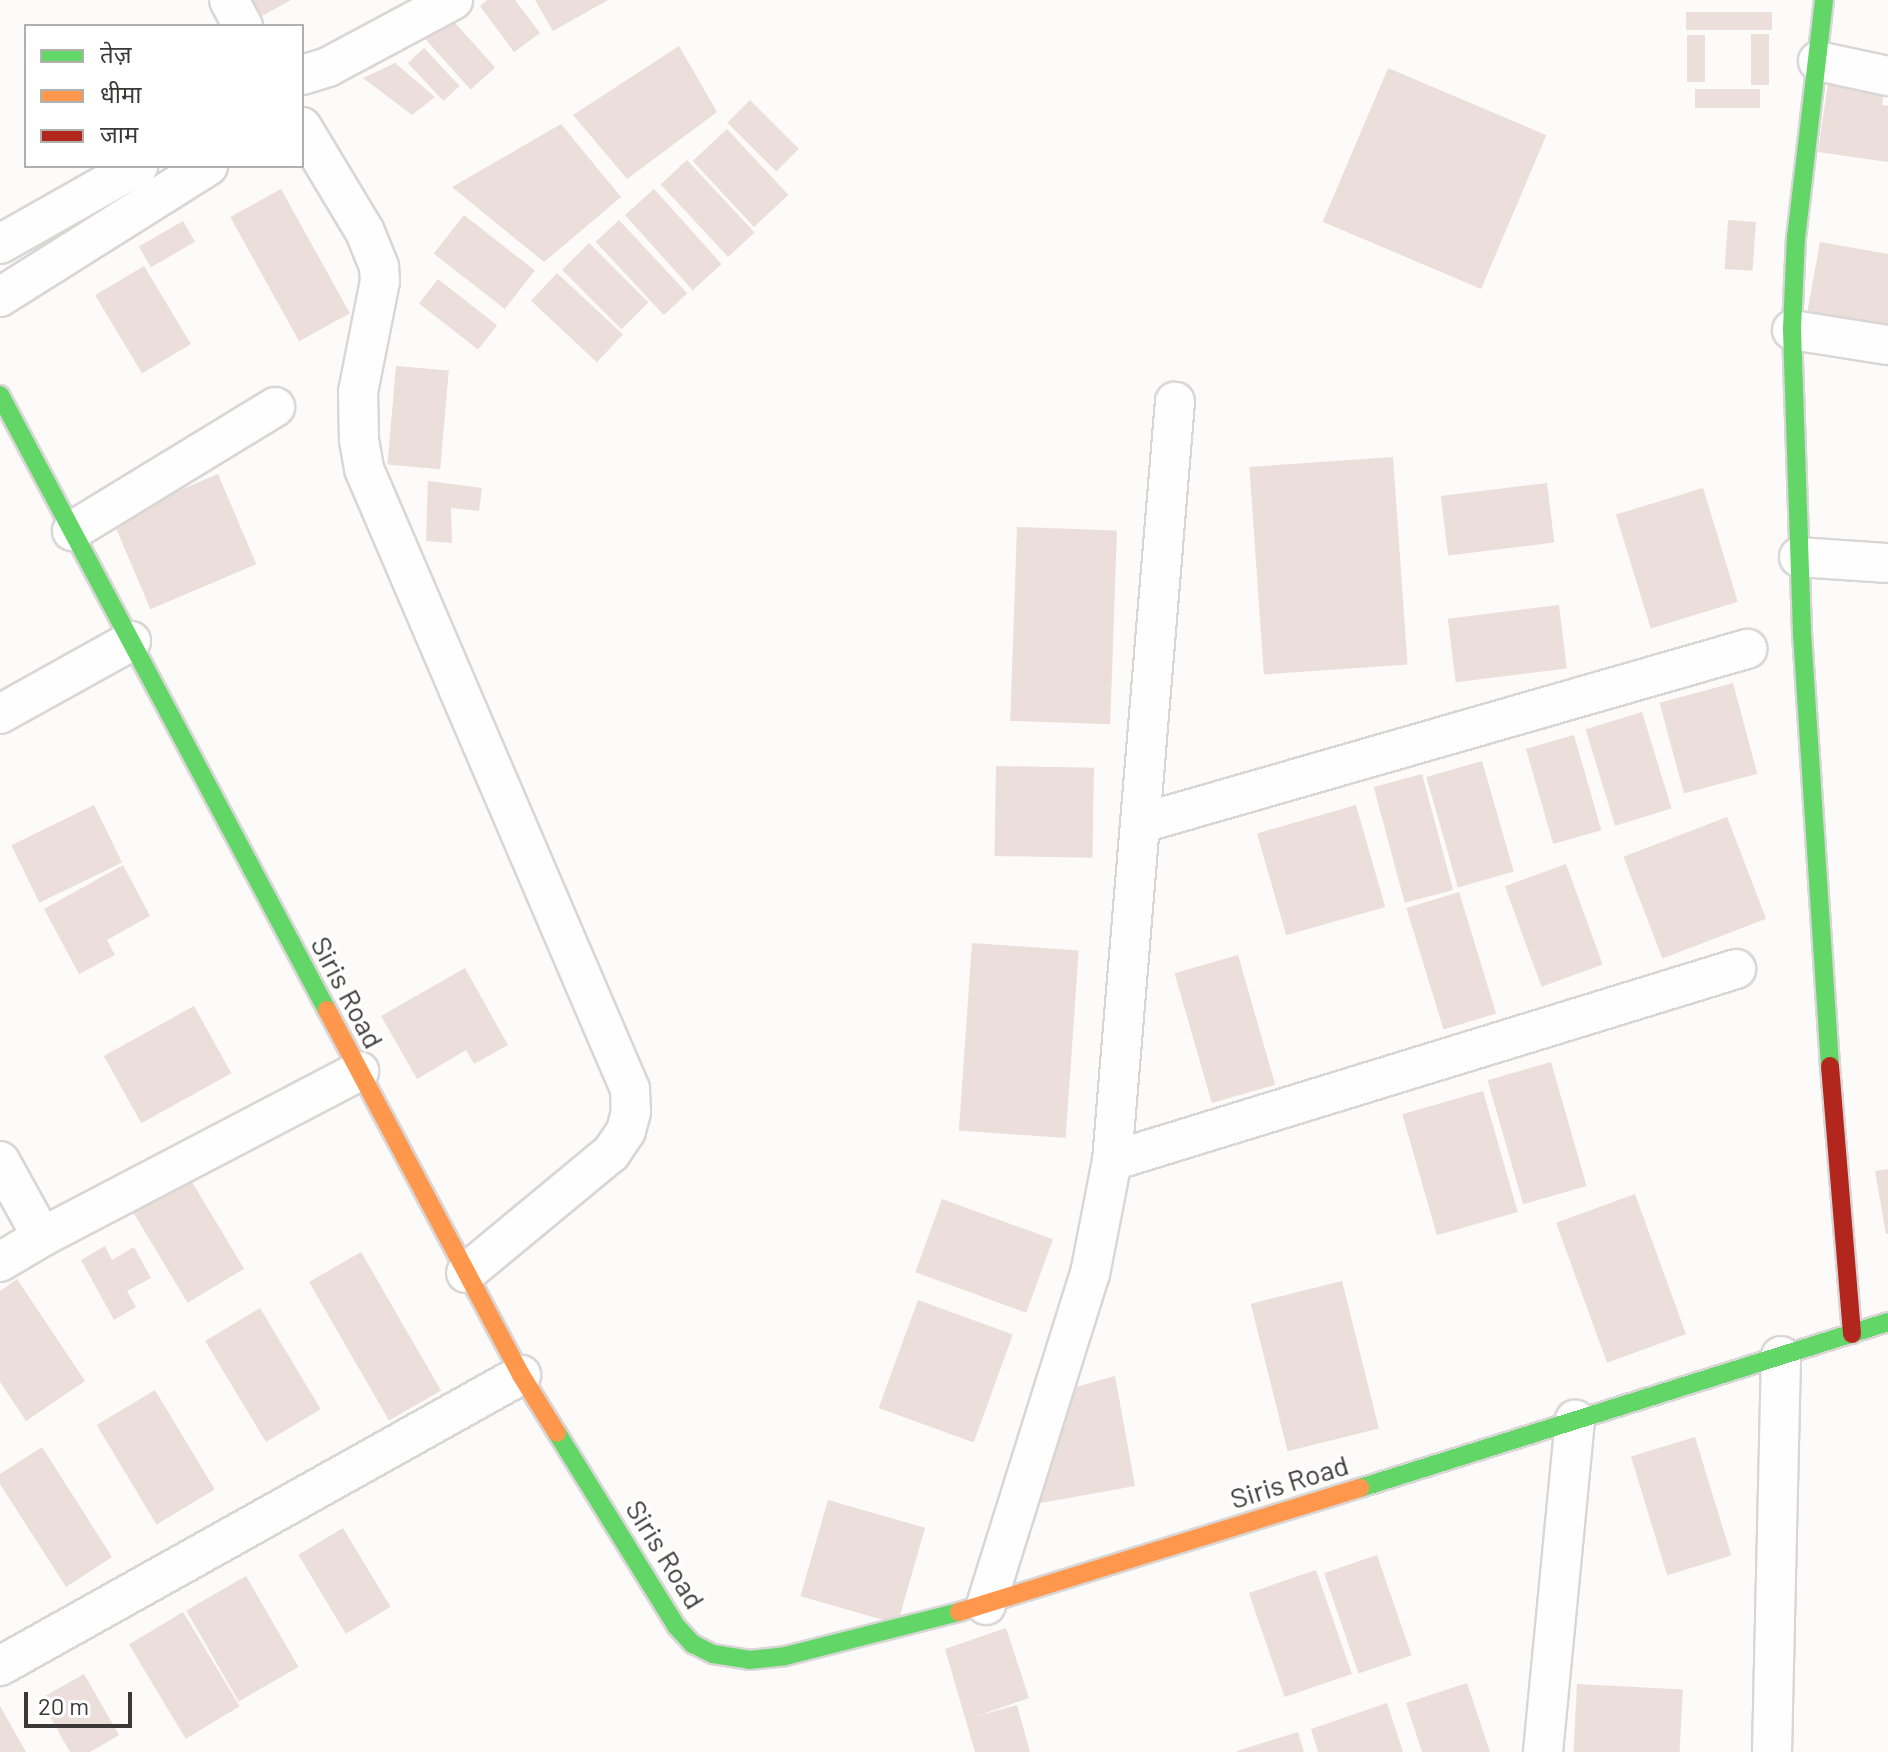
<!DOCTYPE html>
<meta charset="utf-8">
<style>
body{margin:0}
#map{position:relative;width:1888px;height:1752px;overflow:hidden;background:#fdfafa;font-family:Barlow,"Noto Sans Devanagari",sans-serif}
div>[style]{position:absolute}
[style*='--x']{left:calc(var(--x)*1px);top:calc(var(--y)*1px);width:calc(var(--w)*1px);rotate:calc(var(--a)*1deg)}
.building>*{inset:0;background:#ebdedb;transform-origin:0 0}
.roads{filter:drop-shadow(2px 0 #d9d6d6) drop-shadow(-2px 0 #d9d6d6) drop-shadow(0 2px #d9d6d6) drop-shadow(0 -2px #d9d6d6)}
.street>*{height:38px;margin:-19px;padding:0 19px;transform-origin:19px;border-radius:19px;background:#fffefe}
.fast>*{height:18px;margin:-9px;padding:0 9px;transform-origin:9px;border-radius:9px;background:#63d668}
.slow>*{height:18px;margin:-9px;padding:0 9px;transform-origin:9px;border-radius:9px;background:#ff974d}
.jam>*{height:18px;margin:-9px;padding:0 9px;transform-origin:9px;border-radius:9px;background:#b3261e}
span{translate:-50% -50%;white-space:nowrap;text-align:center;line-height:1.15;-webkit-text-stroke:6px #fff;paint-order:stroke}
.street-label{font-size:28px;color:#3b3838}
.legend{position:absolute;left:24px;top:24px;width:280px;height:144px;box-sizing:border-box;background:#fff;border:2px solid #b1afaf;margin:0;padding:10px 14px;list-style:none;font-size:24px;color:#3b3838}
.legend li{display:flex;align-items:center;gap:16px;height:40px}
.legend b{width:40px;border:2px solid #b1afaf}
.scale{position:absolute;left:24px;top:1692px;width:108px;height:36px;box-sizing:border-box;border:4px solid #3b3838;border-top:0;padding-left:10px;font-size:24px;line-height:28px;white-space:nowrap;color:#3b3838;-webkit-text-stroke:6px #fff;paint-order:stroke}
</style>
<div id="map">
<div class="building">
<div style="clip-path:polygon(253px 0,291px 0,262px 16px)"></div>
<div style="clip-path:polygon(487px 0,515px 0,540px 33px,514px 52px,480px 6px)"></div>
<div style="clip-path:polygon(535px 0,608px 0,553px 31px)"></div>
<div style="left:1772px;top:12px;width:18px;height:86px;rotate:90deg"></div>
<div style="left:447px;top:14px;width:72px;height:33px;rotate:48deg"></div>
<div style="left:1751px;top:34px;width:18px;height:51px"></div>
<div style="left:1687px;top:35px;width:18px;height:47px"></div>
<div style="clip-path:polygon(679px 46px,717px 112px,627px 179px,573px 115px)"></div>
<div style="left:424px;top:48px;width:52px;height:22px;rotate:47deg"></div>
<div style="clip-path:polygon(395px 63px,435px 97px,412px 115px,363px 78px)"></div>
<div style="left:1388px;top:68px;width:172px;height:167px;rotate:23deg"></div>
<div style="clip-path:polygon(1829px 76px,1885px 85px,1882px 105px,1888px 106px,1888px 162px,1818px 152px)"></div>
<div style="left:1695px;top:89px;width:65px;height:19px"></div>
<div style="left:750px;top:100px;width:69px;height:32px;rotate:45deg"></div>
<div style="clip-path:polygon(561px 124px,621px 197px,544px 262px,452px 187px)"></div>
<div style="left:727px;top:129px;width:90px;height:47px;rotate:47deg"></div>
<div style="left:687px;top:160px;width:99px;height:36px;rotate:47deg"></div>
<div style="left:281px;top:189px;width:142px;height:58px;rotate:61deg"></div>
<div style="left:654px;top:189px;width:101px;height:39px;rotate:48deg"></div>
<div style="left:464px;top:215px;width:90px;height:49px;rotate:38deg"></div>
<div style="left:619px;top:220px;width:100px;height:32px;rotate:47deg"></div>
<div style="left:1728px;top:220px;width:28px;height:49px;rotate:4deg"></div>
<div style="left:183px;top:221px;width:24px;height:51px;rotate:60deg"></div>
<div style="clip-path:polygon(1820px 242px,1888px 254px,1888px 329px,1807px 314px)"></div>
<div style="left:589px;top:243px;width:84px;height:38px;rotate:45deg"></div>
<div style="left:144px;top:266px;width:91px;height:57px;rotate:59deg"></div>
<div style="left:557px;top:273px;width:90px;height:38px;rotate:43deg"></div>
<div style="left:438px;top:279px;width:75px;height:31px;rotate:38deg"></div>
<div style="left:396px;top:366px;width:53px;height:99px;rotate:5deg"></div>
<div style="left:1393px;top:457px;width:208px;height:144px;rotate:86deg"></div>
<div style="left:218px;top:474px;width:98px;height:115px;rotate:67deg"></div>
<div style="clip-path:polygon(428px 481px,482px 488px,479px 511px,451px 508px,452px 543px,426px 541px)"></div>
<div style="left:1547px;top:483px;width:60px;height:107px;rotate:83deg"></div>
<div style="left:1703px;top:488px;width:119px;height:91px;rotate:73deg"></div>
<div style="left:1017px;top:527px;width:100px;height:194px;rotate:2deg"></div>
<div style="left:1559px;top:605px;width:64px;height:112px;rotate:83deg"></div>
<div style="left:1733px;top:683px;width:94px;height:76px;rotate:75deg"></div>
<div style="left:1642px;top:712px;width:101px;height:59px;rotate:73deg"></div>
<div style="left:1574px;top:735px;width:99px;height:50px;rotate:74deg"></div>
<div style="left:1482px;top:761px;width:115px;height:58px;rotate:74deg"></div>
<div style="left:996px;top:766px;width:98px;height:90px;rotate:1deg"></div>
<div style="left:1422px;top:774px;width:120px;height:50px;rotate:75deg"></div>
<div style="left:94px;top:805px;width:64px;height:92px;rotate:64deg"></div>
<div style="left:1356px;top:805px;width:106px;height:103px;rotate:74deg"></div>
<div style="left:1727px;top:817px;width:109px;height:111px;rotate:69deg"></div>
<div style="left:1566px;top:864px;width:107px;height:65px;rotate:70deg"></div>
<div style="clip-path:polygon(123px 865px,150px 916px,107px 940px,115px 955px,79px 974px,44px 909px)"></div>
<div style="left:1459px;top:892px;width:127px;height:55px;rotate:73deg"></div>
<div style="left:972px;top:943px;width:107px;height:188px;rotate:4deg"></div>
<div style="left:1238px;top:955px;width:135px;height:66px;rotate:74deg"></div>
<div style="clip-path:polygon(465px 968px,508px 1045px,474px 1064px,466px 1050px,417px 1079px,381px 1016px)"></div>
<div style="left:194px;top:1006px;width:77px;height:103px;rotate:61deg"></div>
<div style="left:1551px;top:1062px;width:129px;height:66px;rotate:74deg"></div>
<div style="left:1483px;top:1091px;width:126px;height:84px;rotate:74deg"></div>
<div style="clip-path:polygon(1888px 1169px,1888px 1234px,1886px 1234px,1875px 1171px)"></div>
<div style="left:189px;top:1177px;width:107px;height:66px;rotate:59deg"></div>
<div style="left:1635px;top:1194px;width:149px;height:84px;rotate:70deg"></div>
<div style="left:942px;top:1199px;width:118px;height:78px;rotate:20deg"></div>
<div style="clip-path:polygon(105px 1246px,112px 1260px,134px 1247px,151px 1278px,127px 1291px,136px 1307px,114px 1320px,81px 1260px)"></div>
<div style="left:361px;top:1252px;width:160px;height:60px;rotate:60deg"></div>
<div style="clip-path:polygon(17px 1279px,85px 1381px,26px 1421px,0 1382px,0 1291px)"></div>
<div style="left:1342px;top:1281px;width:152px;height:94px;rotate:76deg"></div>
<div style="left:918px;top:1300px;width:101px;height:115px;rotate:20deg"></div>
<div style="left:260px;top:1308px;width:118px;height:64px;rotate:59deg"></div>
<div style="clip-path:polygon(1115px 1376px,1135px 1486px,1024px 1506px,1065px 1390px)"></div>
<div style="left:155px;top:1390px;width:116px;height:68px;rotate:59deg"></div>
<div style="left:1695px;top:1437px;width:124px;height:67px;rotate:73deg"></div>
<div style="clip-path:polygon(42px 1447px,112px 1557px,66px 1587px,0 1484px,0 1474px)"></div>
<div style="left:828px;top:1500px;width:101px;height:100px;rotate:16deg"></div>
<div style="left:343px;top:1528px;width:92px;height:52px;rotate:59deg"></div>
<div style="left:1377px;top:1555px;width:106px;height:56px;rotate:71deg"></div>
<div style="left:1316px;top:1570px;width:110px;height:71px;rotate:71deg"></div>
<div style="left:246px;top:1576px;width:105px;height:69px;rotate:60deg"></div>
<div style="left:183px;top:1612px;width:110px;height:63px;rotate:59deg"></div>
<div style="clip-path:polygon(1006px 1628px,1029px 1698px,974px 1717px,1017px 1705px,1030px 1752px,975px 1752px,945px 1649px)"></div>
<div style="clip-path:polygon(84px 1674px,119px 1735px,90px 1752px,70px 1752px,40px 1699px)"></div>
<div style="clip-path:polygon(1467px 1683px,1490px 1752px,1422px 1752px,1406px 1703px)"></div>
<div style="left:1577px;top:1684px;width:106px;height:68px;rotate:3deg"></div>
<div style="clip-path:polygon(1387px 1703px,1403px 1752px,1318px 1752px,1311px 1729px)"></div>
<div style="clip-path:polygon(0 1706px,26px 1752px,0 1752px)"></div>
<div style="clip-path:polygon(1298px 1732px,1304px 1752px,1237px 1752px,1237px 1751px)"></div>
</div>
<div class="roads">
<div class="street">
<div style="--x:229;--y:0;--w:30;--a:62"></div>
<div style="--x:1818;--y:61;--w:72;--a:12.1"></div>
<div style="--x:302;--y:75;--w:27;--a:-17"></div>
<div style="--x:328;--y:67;--w:142;--a:-28.2"></div>
<div style="--x:302;--y:127;--w:122;--a:59"></div>
<div style="--x:365;--y:232;--w:38;--a:68"></div>
<div style="--x:379;--y:267;--w:14;--a:86"></div>
<div style="--x:380;--y:281;--w:113;--a:101.2"></div>
<div style="--x:358;--y:392;--w:48;--a:88.8"></div>
<div style="--x:359;--y:440;--w:29;--a:80"></div>
<div style="--x:364;--y:469;--w:675;--a:66.78"></div>
<div style="--x:630;--y:1089;--w:23;--a:88"></div>
<div style="--x:631;--y:1112;--w:20;--a:105"></div>
<div style="--x:626;--y:1131;--w:27;--a:124"></div>
<div style="--x:611;--y:1153;--w:188;--a:140.4"></div>
<div style="--x:0;--y:244;--w:159;--a:-29.5"></div>
<div style="--x:0;--y:297;--w:246;--a:-32.2"></div>
<div style="--x:1792;--y:330;--w:97;--a:8.9"></div>
<div style="--x:72;--y:531;--w:238;--a:-31.4"></div>
<div style="--x:1799;--y:557;--w:89;--a:3.9"></div>
<div style="--x:0;--y:714;--w:150;--a:-29.1"></div>
<div style="--x:1142;--y:823;--w:630;--a:-16.05"></div>
<div style="--x:0;--y:1161;--w:87;--a:61.1"></div>
<div style="--x:42;--y:1237;--w:358;--a:-27.6"></div>
<div style="--x:1112;--y:1161;--w:653;--a:-17.1"></div>
<div style="--x:0;--y:1262;--w:49;--a:-30.8"></div>
<div style="--x:986;--y:1605;--w:347;--a:-72.6"></div>
<div style="--x:1090;--y:1274;--w:115;--a:-79"></div>
<div style="--x:1112;--y:1161;--w:762;--a:-85.26"></div>
<div style="--x:0;--y:1666;--w:597;--a:-29.19"></div>
<div style="--x:1543;--y:1752;--w:334;--a:-84.5"></div>
<div style="--x:1772;--y:1752;--w:396;--a:-88.7"></div>
</div>
<div class="fast">
<div style="--x:1824;--y:0;--w:239;--a:96.7"></div>
<div style="--x:1796;--y:237;--w:93;--a:92.5"></div>
<div style="--x:1792;--y:330;--w:303;--a:88.1"></div>
<div style="--x:1802;--y:633;--w:434;--a:86.3"></div>
<div style="--x:0;--y:395;--w:697;--a:62"></div>
<div style="--x:557;--y:1433;--w:227;--a:58.3"></div>
<div style="--x:676;--y:1626;--w:25;--a:47"></div>
<div style="--x:693;--y:1644;--w:22;--a:27"></div>
<div style="--x:713;--y:1654;--w:36;--a:9"></div>
<div style="--x:749;--y:1660;--w:36;--a:-6"></div>
<div style="--x:785;--y:1656;--w:179;--a:-14.2"></div>
<div style="--x:1360;--y:1488;--w:553;--a:-17.45"></div>
</div>
<div class="slow">
<div style="--x:327;--y:1010;--w:413;--a:62"></div>
<div style="--x:521;--y:1375;--w:68;--a:58.2"></div>
<div style="--x:959;--y:1612;--w:420;--a:-17.2"></div>
</div>
<div class="jam">
<div style="--x:1830;--y:1066;--w:269;--a:85.3"></div>
</div>
</div>
<div class="street-label">
<span style="left:348px;top:992px;rotate:62deg">Siris Road</span>
<span style="left:1289px;top:1481px;rotate:-17deg">Siris Road</span>
<span style="left:666px;top:1554px;rotate:58deg">Siris Road</span>
</div>
<ul class="legend">
<li><b style="height:10px;background:#63d668"></b>तेज़</li>
<li><b style="height:10px;background:#ff974d"></b>धीमा</li>
<li><b style="height:10px;background:#b3261e"></b>जाम</li>
</ul>
<div class="scale">20 m</div>
</div>
